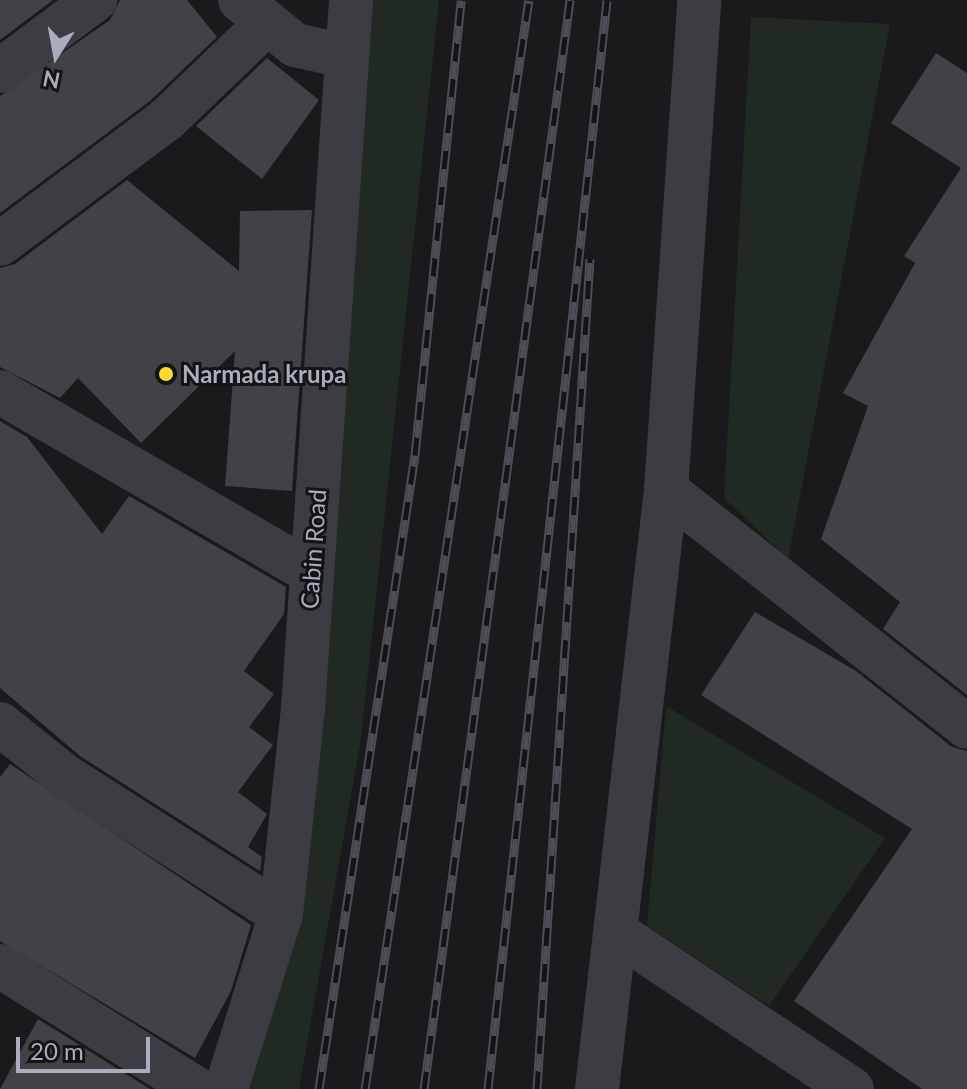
<!DOCTYPE html>
<style>
body{margin:0}
#map{position:relative;width:967px;height:1089px;overflow:hidden;background:#1a191c;font-family:Lato,sans-serif}
div>[style]{position:absolute}
[style*='--x']{left:calc(var(--x)*1px);top:calc(var(--y)*1px);width:calc(var(--w)*1px);rotate:calc(var(--a)*1deg)}
.green>*{inset:0;background:#202a23}
.building>*{inset:0;background:#414146}
.minor>*{height:44px;margin:-22px;padding:0 22px;transform-origin:22px;border-radius:22px;background:#3c3c43}
.rail>*{height:9px;margin-top:-4.5px;transform-origin:0;background:repeating-linear-gradient(90deg,#141417 0 18px,#4d4d56 0 36px);box-sizing:border-box;border-block:2px solid #4d4d56}
.dots>*{width:22px;height:22px;translate:-50% -50%;box-sizing:border-box;border:4px solid #141417;border-radius:50%}
span{translate:-50% -50%;white-space:nowrap;text-align:center;line-height:1.15;-webkit-text-stroke:6px #141417;paint-order:stroke}
.poi-label{font-size:24px;color:#aaadbc;font-weight:700}
.left{translate:0 -50%;text-align:left}
.street-label{font-size:24px;color:#aaadbc}
.north{position:absolute;left:16px;top:16px;width:80px;height:80px;-webkit-text-stroke:6px #141417;paint-order:stroke;rotate:191deg;font-size:22px;font-weight:700;line-height:32px;text-align:center;color:#aaadbc}
.north::after{content:'';display:block;margin:auto;width:28px;height:36px;background:#aaadbc;clip-path:polygon(50% 0,100% 100%,50% 72%,0 100%)}
.scale{position:absolute;left:16px;top:1037px;width:134px;height:36px;box-sizing:border-box;border:4px solid #aaadbc;border-top:0;padding-left:10px;font-size:24px;line-height:28px;white-space:nowrap;color:#aaadbc;-webkit-text-stroke:6px #141417;paint-order:stroke}
</style>
<div id="map">
<div class="green">
<div style="clip-path:polygon(368px 0,439px 0,361px 739px,299px 1089px,211px 1089px,256px 972px)"></div>
<div style="clip-path:polygon(751px 17px,890px 24px,788px 559px,724px 498px)"></div>
<div style="clip-path:polygon(666px 706px,885px 838px,769px 1006px,647px 926px)"></div>
</div>
<div class="building">
<div style="clip-path:polygon(0 0,53px 0,0 40px)"></div>
<div style="clip-path:polygon(120px 0,187px 0,217px 37px,150px 101px,0 213px,0 96px,110px 20px)"></div>
<div style="clip-path:polygon(936px 53px,967px 73px,967px 695px,883px 629px,900px 602px,821px 539px,868px 406px,843px 393px,915px 263px,904px 256px,961px 168px,891px 123px)"></div>
<div style="clip-path:polygon(267px 58px,319px 100px,262px 179px,196px 126px)"></div>
<div style="clip-path:polygon(127px 180px,239px 271px,240px 211px,312px 210px,292px 491px,225px 486px,235px 351px,141px 443px,78px 378px,60px 398px,0 367px,0 268px,15px 264px)"></div>
<div style="clip-path:polygon(0 421px,27px 437px,102px 534px,129px 496px,286px 587px,284px 614px,244px 671px,274px 694px,249px 727px,273px 745px,238px 792px,267px 814px,248px 847px,262px 857px,260px 871px,80px 756px,0 688px)"></div>
<div style="clip-path:polygon(755px 612px,856px 671px,952px 747px,967px 751px,967px 1089px,922px 1089px,794px 1001px,912px 829px,701px 695px)"></div>
<div style="clip-path:polygon(10px 764px,251px 925px,231px 991px,195px 1058px,0 941px,0 777px)"></div>
<div style="clip-path:polygon(38px 1019px,150px 1089px,0 1089px)"></div>
</div>
<div class="minor">
<div style="--x:240;--y:0;--w:71;--a:39.3"></div>
<div style="--x:295;--y:45;--w:51;--a:12.4"></div>
<div style="--x:0;--y:71;--w:119;--a:-36.8"></div>
<div style="--x:0;--y:244;--w:207;--a:-36.8"></div>
<div style="--x:166;--y:120;--w:136;--a:-43.8"></div>
<div style="--x:0;--y:392;--w:361;--a:30.1"></div>
<div style="--x:666;--y:490;--w:383;--a:38.2"></div>
<div style="--x:0;--y:724;--w:83;--a:38.7"></div>
<div style="--x:65;--y:776;--w:256;--a:32.6"></div>
<div style="--x:617;--y:933;--w:282;--a:33.6"></div>
<div style="--x:0;--y:966;--w:232;--a:32"></div>
<div style="--x:226;--y:1089;--w:183;--a:-72.6"></div>
<div style="--x:281;--y:914;--w:207;--a:-83.9"></div>
<div style="--x:303;--y:708;--w:710;--a:-86.12"></div>
<div style="--x:597;--y:1089;--w:603;--a:-83.43"></div>
<div style="--x:666;--y:490;--w:491;--a:-86.1"></div>
</div>
<div class="rail">
<div style="--x:319;--y:1089;--w:641;--a:-81.39"></div>
<div style="--x:415;--y:455;--w:457;--a:-84.2"></div>
<div style="--x:365;--y:1089;--w:1101;--a:-81.44"></div>
<div style="--x:424;--y:1089;--w:1099;--a:-82.36"></div>
<div style="--x:488;--y:1089;--w:1095;--a:-83.76"></div>
<div style="--x:537;--y:1089;--w:832;--a:-86.35"></div>
</div>
<div class="dots">
<div style="left:166px;top:374px;background:#ffdb2e"></div>
</div>
<div class="poi-label">
<span class="left" style="left:182px;top:374px">Narmada krupa</span>
</div>
<div class="street-label">
<span style="left:313px;top:549px;rotate:-86deg">Cabin Road</span>
</div>
<div class="north">N</div>
<div class="scale">20 m</div>
</div>
